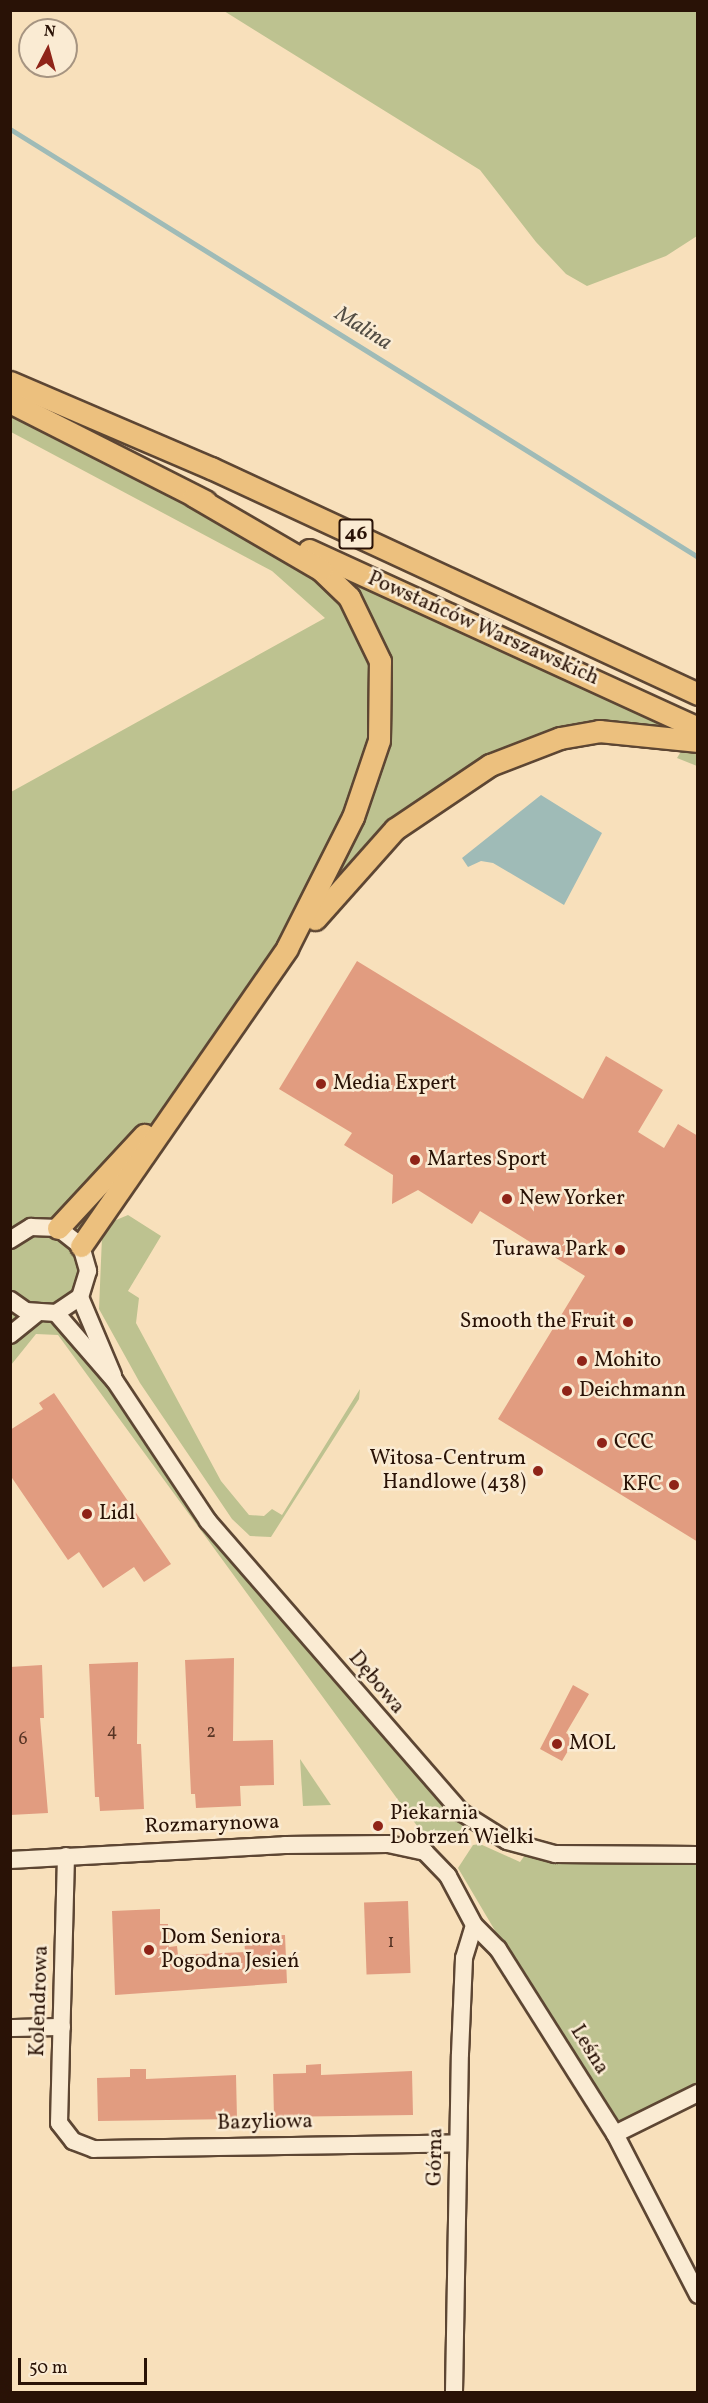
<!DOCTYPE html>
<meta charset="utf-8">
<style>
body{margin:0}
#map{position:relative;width:708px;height:2403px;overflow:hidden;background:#f8e0bb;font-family:Vollkorn,serif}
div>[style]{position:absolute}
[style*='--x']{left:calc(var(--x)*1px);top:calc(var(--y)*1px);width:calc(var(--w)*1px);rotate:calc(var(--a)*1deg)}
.green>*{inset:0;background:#bdc290}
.water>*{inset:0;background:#9fbbb7}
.stream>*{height:5px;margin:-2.5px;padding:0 2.5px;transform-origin:2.5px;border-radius:2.5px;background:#9fbbb7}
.building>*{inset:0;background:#e19c80;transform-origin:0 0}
.roads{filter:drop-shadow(2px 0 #5d4633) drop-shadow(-2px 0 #5d4633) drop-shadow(0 2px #5d4633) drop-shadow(0 -2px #5d4633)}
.minor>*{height:16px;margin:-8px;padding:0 8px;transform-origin:8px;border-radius:8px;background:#faebd3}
.major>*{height:21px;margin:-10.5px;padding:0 10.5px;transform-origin:10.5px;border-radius:10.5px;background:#ecc07e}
.dots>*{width:16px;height:16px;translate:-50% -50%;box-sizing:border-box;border:3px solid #faebd3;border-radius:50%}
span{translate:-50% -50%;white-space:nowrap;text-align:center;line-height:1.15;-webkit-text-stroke:5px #faebd3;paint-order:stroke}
.number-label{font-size:18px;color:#573424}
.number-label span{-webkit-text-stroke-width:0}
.shield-label span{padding:2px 4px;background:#faebd3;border:2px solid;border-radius:4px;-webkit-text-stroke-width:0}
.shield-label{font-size:20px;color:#291206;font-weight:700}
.street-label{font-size:21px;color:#291206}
.poi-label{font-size:21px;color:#291206}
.left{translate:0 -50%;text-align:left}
.right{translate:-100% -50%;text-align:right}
.water-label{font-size:22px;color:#524d44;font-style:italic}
.frame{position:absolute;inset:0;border:12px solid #291206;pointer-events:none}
.north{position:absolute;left:18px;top:18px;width:60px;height:60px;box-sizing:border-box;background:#faebd3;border:2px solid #a69481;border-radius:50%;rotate:6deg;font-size:16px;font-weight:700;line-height:24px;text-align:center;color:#291206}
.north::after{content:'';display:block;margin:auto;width:21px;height:27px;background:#8f2418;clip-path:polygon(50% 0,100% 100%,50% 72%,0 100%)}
.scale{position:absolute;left:18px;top:2358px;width:129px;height:27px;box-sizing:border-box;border:3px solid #291206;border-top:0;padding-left:8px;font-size:18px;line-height:21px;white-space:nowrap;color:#291206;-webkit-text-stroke:4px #faebd3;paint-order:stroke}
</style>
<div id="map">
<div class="green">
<div style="clip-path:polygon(224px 11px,697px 11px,697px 236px,666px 256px,587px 286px,566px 274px,536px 242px,480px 170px)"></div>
<div style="clip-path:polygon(11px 402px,326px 558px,698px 728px,697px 766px,677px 758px,688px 740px,599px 731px,440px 794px,315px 919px,81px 1246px,86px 1285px,56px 1313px,188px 1494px,461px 1812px,465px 1828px,455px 1837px,432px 1839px,423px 1834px,58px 1335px,36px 1334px,11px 1365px,11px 792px,325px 618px,272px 571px,11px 432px)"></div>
<div style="clip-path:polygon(128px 1215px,161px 1236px,128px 1291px,139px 1298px,136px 1323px,221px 1481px,249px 1515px,264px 1516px,272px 1509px,282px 1515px,360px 1389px,359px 1399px,271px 1537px,250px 1536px,232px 1519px,140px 1383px,99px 1309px,102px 1237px,109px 1223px)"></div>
<div style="clip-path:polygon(300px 1759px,331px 1805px,303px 1806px)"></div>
<div style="clip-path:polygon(480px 1844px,520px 1862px,530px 1848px,697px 1855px,697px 2093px,615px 2134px,458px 1868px,473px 1845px)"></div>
</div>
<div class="water">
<div style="clip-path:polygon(541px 795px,602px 833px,564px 905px,493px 863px,481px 861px,468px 867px,462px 858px)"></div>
</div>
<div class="stream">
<div style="--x:10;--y:129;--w:810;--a:31.89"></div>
</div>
<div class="building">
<div style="clip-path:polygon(357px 961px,583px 1099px,606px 1056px,663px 1090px,638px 1132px,664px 1148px,678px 1124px,698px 1136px,698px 1542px,498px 1419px,585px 1276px,480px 1211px,472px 1224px,418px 1190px,392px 1204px,393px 1175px,344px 1145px,352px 1133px,279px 1089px)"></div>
<div style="clip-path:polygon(54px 1393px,171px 1564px,144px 1582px,134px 1567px,103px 1588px,79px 1552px,68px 1560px,10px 1475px,10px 1430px,43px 1409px,39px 1403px)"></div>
<div style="clip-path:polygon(234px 1658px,233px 1741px,273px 1740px,274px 1785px,240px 1786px,241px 1806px,196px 1808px,195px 1794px,191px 1794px,185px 1660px)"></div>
<div style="clip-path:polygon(138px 1662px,137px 1744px,141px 1744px,144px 1809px,100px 1811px,99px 1797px,95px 1797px,89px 1664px)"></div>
<div style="clip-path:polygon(42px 1665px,44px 1718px,40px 1718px,48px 1813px,10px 1815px,10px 1667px)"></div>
<div style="clip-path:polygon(573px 1685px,589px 1694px,566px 1733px,575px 1739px,562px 1761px,540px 1749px)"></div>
<div style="left:408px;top:1901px;width:72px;height:44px;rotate:88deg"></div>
<div style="clip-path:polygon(160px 1909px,160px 1924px,168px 1924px,169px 1947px,177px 1946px,178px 1955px,245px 1952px,244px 1936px,285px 1935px,287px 1983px,115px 1995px,112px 1911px)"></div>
<div style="clip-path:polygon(321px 2064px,321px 2075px,412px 2071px,413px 2115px,274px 2117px,273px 2074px,306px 2073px,306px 2065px)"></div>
<div style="clip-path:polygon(130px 2069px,146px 2069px,146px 2079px,236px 2075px,237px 2119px,98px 2121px,97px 2078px,130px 2077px)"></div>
</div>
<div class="roads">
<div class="minor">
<div style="--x:10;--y:1240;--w:25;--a:-32"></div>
<div style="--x:31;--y:1227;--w:27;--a:2"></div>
<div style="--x:58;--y:1228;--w:29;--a:38"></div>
<div style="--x:81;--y:1246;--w:26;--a:74"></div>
<div style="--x:88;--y:1271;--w:27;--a:107"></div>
<div style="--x:80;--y:1297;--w:29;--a:146"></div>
<div style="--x:56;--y:1313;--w:30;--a:-176"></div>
<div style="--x:26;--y:1311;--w:19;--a:-145"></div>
<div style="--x:80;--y:1297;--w:85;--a:67.1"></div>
<div style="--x:56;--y:1313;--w:90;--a:49.1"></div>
<div style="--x:115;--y:1381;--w:168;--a:56.4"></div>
<div style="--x:208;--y:1521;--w:386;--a:49"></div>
<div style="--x:461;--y:1812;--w:54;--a:32.2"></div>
<div style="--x:507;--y:1841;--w:50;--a:15.2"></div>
<div style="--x:555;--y:1854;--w:143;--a:0.4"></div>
<div style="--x:10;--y:1335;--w:33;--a:-39"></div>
<div style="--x:66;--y:1856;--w:267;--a:91.5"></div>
<div style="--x:59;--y:2123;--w:23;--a:52"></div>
<div style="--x:73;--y:2141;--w:22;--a:21"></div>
<div style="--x:94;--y:2149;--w:364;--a:-0.9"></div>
<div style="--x:10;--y:1860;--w:275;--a:-3.1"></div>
<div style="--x:285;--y:1845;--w:103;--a:-0.6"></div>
<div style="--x:388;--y:1844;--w:38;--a:12"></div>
<div style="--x:425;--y:1852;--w:33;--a:46"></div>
<div style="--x:448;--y:1876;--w:55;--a:62"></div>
<div style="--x:474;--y:1925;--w:34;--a:45"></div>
<div style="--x:498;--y:1949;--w:219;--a:57.7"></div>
<div style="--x:615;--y:2134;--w:181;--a:62.7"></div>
<div style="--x:10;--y:2028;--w:52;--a:-1.1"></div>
<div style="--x:615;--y:2134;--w:93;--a:-26.3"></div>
<div style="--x:454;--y:2392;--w:338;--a:-89"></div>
<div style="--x:460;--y:2054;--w:96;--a:-87.6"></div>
<div style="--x:464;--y:1958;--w:34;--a:-73"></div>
</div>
<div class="major">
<div style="--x:10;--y:382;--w:219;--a:23.2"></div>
<div style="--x:211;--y:468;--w:537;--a:24.89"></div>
<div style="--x:10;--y:402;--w:219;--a:26.9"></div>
<div style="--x:309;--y:550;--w:428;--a:24.6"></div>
<div style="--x:315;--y:919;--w:120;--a:-48.4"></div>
<div style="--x:395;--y:829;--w:115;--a:-34"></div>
<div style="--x:490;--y:765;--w:75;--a:-21.1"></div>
<div style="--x:560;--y:738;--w:40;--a:-10"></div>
<div style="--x:599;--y:731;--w:100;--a:5.8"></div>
<div style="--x:58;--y:1228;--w:127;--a:-47.2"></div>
<div style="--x:81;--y:1246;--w:362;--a:-55.3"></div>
<div style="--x:287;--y:948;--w:147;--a:-63.3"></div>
<div style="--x:353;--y:817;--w:81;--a:-71.3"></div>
<div style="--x:379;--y:740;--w:79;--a:-89.3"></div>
<div style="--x:380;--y:661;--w:71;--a:-115.8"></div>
<div style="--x:349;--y:597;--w:39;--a:-136"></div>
<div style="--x:321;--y:570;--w:147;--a:-149.8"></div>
</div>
</div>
<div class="dots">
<div style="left:321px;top:1084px;background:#8f2418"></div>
<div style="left:415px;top:1160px;background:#8f2418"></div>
<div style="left:507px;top:1199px;background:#8f2418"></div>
<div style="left:620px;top:1250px;background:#8f2418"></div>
<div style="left:628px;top:1322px;background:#8f2418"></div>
<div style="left:582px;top:1361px;background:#8f2418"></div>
<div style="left:567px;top:1391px;background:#8f2418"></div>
<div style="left:602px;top:1443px;background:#8f2418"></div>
<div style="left:538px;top:1471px;background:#8f2418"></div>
<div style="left:674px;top:1485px;background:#8f2418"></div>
<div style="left:87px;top:1514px;background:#8f2418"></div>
<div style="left:557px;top:1744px;background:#8f2418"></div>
<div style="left:378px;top:1826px;background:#8f2418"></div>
<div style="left:149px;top:1950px;background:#8f2418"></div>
</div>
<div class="number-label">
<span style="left:112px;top:1732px">4</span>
<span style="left:211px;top:1733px">2</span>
<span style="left:23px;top:1740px">6</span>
<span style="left:391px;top:1943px">1</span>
</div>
<div class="shield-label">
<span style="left:356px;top:534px">46</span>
</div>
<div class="street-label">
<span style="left:483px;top:629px;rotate:24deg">Powstańców Warszawskich</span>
<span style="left:376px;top:1683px;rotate:50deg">Dębowa</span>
<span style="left:212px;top:1825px;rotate:-2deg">Rozmarynowa</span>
<span style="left:40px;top:2001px;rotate:-88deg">Kolendrowa</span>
<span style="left:589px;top:2050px;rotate:58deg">Leśna</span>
<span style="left:265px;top:2123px;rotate:-1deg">Bazyliowa</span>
<span style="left:436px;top:2157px;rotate:-89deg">Górna</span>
</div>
<div class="poi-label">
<span class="left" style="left:333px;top:1084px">Media Expert</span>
<span class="left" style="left:427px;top:1160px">Martes Sport</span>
<span class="left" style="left:519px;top:1199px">New Yorker</span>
<span class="right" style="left:608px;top:1250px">Turawa Park</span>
<span class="right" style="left:616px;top:1322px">Smooth the Fruit</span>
<span class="left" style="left:594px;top:1361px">Mohito</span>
<span class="left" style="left:579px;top:1391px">Deichmann</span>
<span class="left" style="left:614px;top:1443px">CCC</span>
<span class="right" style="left:526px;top:1471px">Witosa-Centrum<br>Handlowe (438)</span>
<span class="right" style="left:662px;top:1485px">KFC</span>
<span class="left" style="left:99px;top:1514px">Lidl</span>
<span class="left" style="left:569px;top:1744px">MOL</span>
<span class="left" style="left:390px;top:1826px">Piekarnia<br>Dobrzeń Wielki</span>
<span class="left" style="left:161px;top:1950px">Dom Seniora<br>Pogodna Jesień</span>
</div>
<div class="water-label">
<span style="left:363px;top:329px;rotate:32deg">Malina</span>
</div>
<div class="frame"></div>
<div class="north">N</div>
<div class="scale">50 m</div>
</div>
